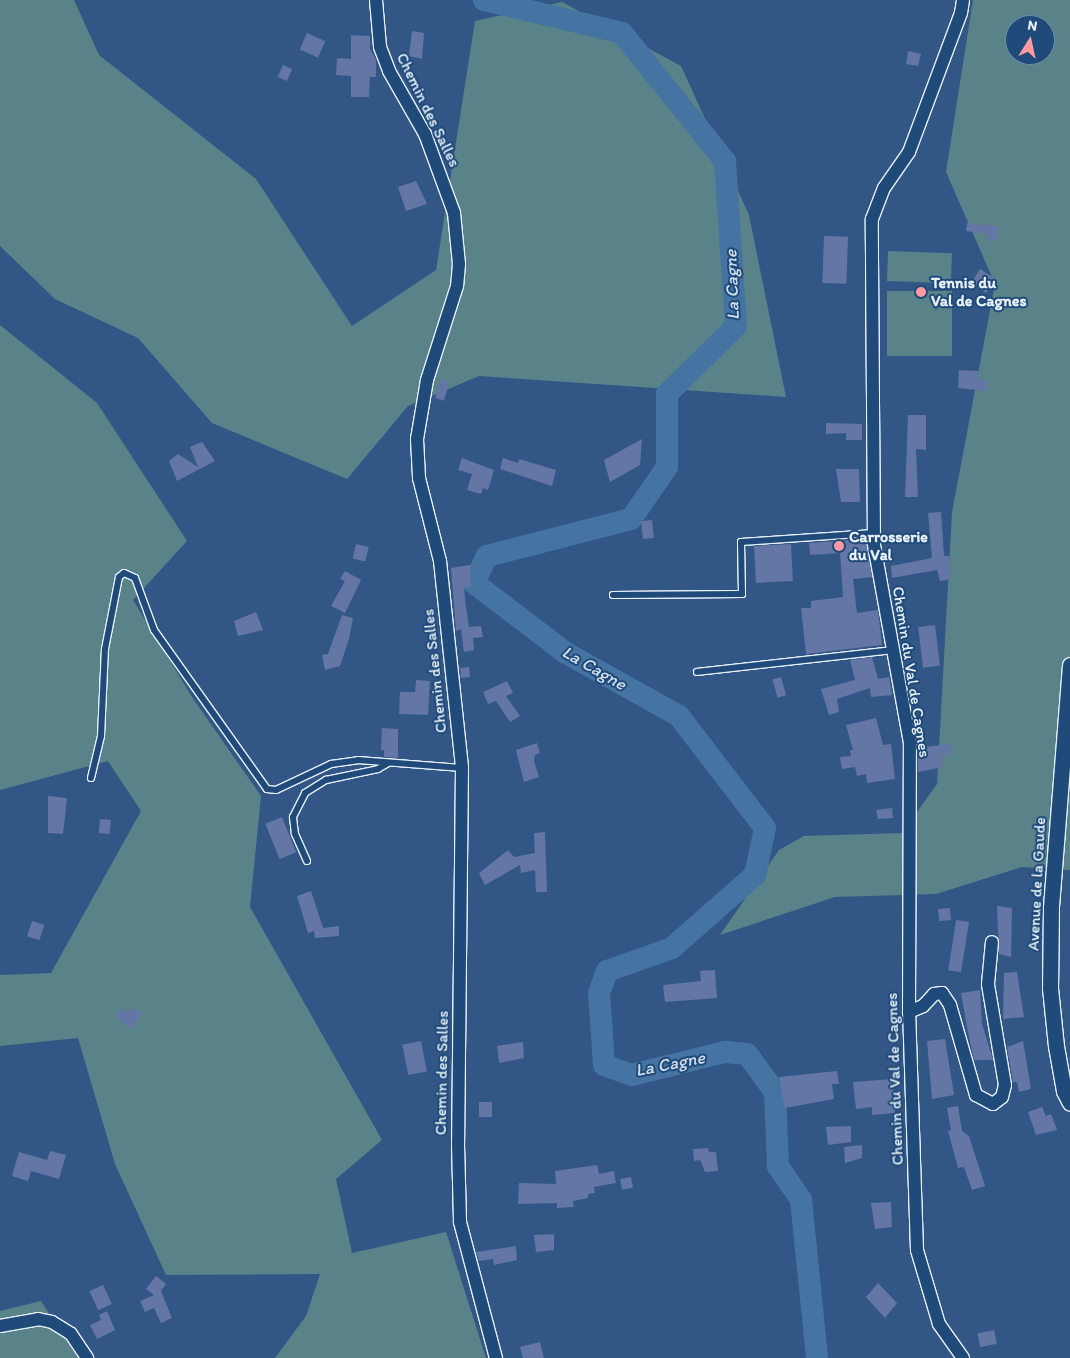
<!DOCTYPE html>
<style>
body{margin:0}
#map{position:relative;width:1070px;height:1358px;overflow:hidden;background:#325786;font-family:Itim,sans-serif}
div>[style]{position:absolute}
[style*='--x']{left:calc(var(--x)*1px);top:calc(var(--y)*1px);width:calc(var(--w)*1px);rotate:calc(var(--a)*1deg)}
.green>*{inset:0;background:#598389;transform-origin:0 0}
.river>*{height:22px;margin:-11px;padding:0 11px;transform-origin:11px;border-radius:11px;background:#4674a2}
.building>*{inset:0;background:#6376a5;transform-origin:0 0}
.roads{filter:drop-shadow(1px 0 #e8f1f8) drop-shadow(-1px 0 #e8f1f8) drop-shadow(0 1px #e8f1f8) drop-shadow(0 -1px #e8f1f8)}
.service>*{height:6px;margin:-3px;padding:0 3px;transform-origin:3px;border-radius:3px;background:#1f4a7a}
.minor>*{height:12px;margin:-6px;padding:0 6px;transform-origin:6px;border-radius:6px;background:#1f4a7a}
.tertiary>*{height:15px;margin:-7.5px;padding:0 7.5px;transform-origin:7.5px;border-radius:7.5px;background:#1f4a7a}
.dots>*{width:14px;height:14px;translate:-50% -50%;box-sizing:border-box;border:2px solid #1f4a7a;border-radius:50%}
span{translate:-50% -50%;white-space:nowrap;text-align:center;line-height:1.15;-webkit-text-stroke:4px #1f4a7a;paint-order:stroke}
.street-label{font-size:16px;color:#e8f1f8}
.poi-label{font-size:16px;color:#e8f1f8;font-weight:700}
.left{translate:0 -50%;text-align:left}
.water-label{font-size:18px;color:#d0deeb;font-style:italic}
.north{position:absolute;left:1005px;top:15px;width:50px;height:50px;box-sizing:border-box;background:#1f4a7a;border:1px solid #6f8dac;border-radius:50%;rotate:10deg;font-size:14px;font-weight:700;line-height:20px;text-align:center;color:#e8f1f8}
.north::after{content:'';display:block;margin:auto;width:18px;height:22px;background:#ff9aa2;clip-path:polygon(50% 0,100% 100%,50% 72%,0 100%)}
</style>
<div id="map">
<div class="green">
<div style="clip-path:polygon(0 0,74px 0,99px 55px,256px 179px,352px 326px,436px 270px,475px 21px,562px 2px,681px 66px,749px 215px,786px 397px,479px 376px,408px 406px,347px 479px,212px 423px,138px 338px,55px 299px,0 246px)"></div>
<div style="clip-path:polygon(evenodd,973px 0,1070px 0,1070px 870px,1022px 867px,936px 894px,835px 897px,720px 935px,779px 850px,804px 836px,902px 833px,937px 784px,952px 512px,995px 284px,946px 172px,973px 0,1015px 25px,1045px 25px,1045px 55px,1015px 55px,1015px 25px)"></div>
<div style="left:888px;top:251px;width:64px;height:30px;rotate:2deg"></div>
<div style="left:887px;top:291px;width:65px;height:65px"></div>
<div style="clip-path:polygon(0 325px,97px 403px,187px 541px,133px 600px,192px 697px,261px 796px,250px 907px,382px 1140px,336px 1179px,352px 1253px,446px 1232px,486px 1358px,275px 1358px,306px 1316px,320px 1274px,166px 1275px,115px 1164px,78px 1038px,0 1046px,0 975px,51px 973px,141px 811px,108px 761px,0 790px)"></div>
<div style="clip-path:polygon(41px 1301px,78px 1358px,0 1358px,0 1311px)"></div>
</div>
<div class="river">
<div style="--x:484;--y:0;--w:142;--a:13.4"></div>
<div style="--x:622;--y:33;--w:164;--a:51.2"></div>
<div style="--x:725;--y:161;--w:165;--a:86.2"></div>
<div style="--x:736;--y:326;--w:97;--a:135.4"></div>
<div style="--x:667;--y:394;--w:73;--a:90"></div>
<div style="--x:667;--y:467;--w:63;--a:124.7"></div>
<div style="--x:631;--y:519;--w:149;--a:165.6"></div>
<div style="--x:487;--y:556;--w:30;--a:116"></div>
<div style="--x:474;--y:583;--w:116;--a:37.3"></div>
<div style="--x:566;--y:653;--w:129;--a:29.1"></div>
<div style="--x:679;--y:716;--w:141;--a:52.5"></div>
<div style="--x:765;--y:828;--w:48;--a:102"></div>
<div style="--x:755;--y:875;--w:111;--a:138.7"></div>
<div style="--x:672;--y:948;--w:69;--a:160.5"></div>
<div style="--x:607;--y:971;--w:23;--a:110"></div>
<div style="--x:599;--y:993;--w:72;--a:86"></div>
<div style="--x:604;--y:1065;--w:30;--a:20"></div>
<div style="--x:632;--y:1075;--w:96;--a:-13.9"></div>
<div style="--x:725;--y:1052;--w:22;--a:5"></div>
<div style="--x:747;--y:1054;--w:47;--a:53.6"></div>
<div style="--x:775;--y:1092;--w:74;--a:87.7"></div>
<div style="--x:778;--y:1166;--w:41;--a:55.9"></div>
<div style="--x:801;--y:1200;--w:159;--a:84.2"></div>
</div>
<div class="building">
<div style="clip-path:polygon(412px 31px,424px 33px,422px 59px,409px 56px)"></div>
<div style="left:307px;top:33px;width:20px;height:18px;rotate:24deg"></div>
<div style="clip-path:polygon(351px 35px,370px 36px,370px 49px,376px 60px,376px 77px,370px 77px,369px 97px,351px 97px,351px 76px,336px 75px,337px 58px,351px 59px)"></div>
<div style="clip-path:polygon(908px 51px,921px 54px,918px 66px,906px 64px)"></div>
<div style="left:283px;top:65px;width:10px;height:13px;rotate:24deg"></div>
<div style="clip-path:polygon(416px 181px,427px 204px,406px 211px,398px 187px)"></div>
<div style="clip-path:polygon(967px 223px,998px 226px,996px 240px,987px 239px,987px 234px,966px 231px)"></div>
<div style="left:824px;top:236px;width:24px;height:47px;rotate:2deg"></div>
<div style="clip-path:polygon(980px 269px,996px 279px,986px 293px,972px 282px)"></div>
<div style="clip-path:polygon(959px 370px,979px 371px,978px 379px,988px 380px,986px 391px,958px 388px)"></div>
<div style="left:441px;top:380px;width:9px;height:19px;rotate:18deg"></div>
<div style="clip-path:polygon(908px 415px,926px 415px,926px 450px,916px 449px,918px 497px,905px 497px)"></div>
<div style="clip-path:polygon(826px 423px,862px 424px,862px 440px,846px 440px,846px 433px,826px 434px)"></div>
<div style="clip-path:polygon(642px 439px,640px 465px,610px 482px,604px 460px)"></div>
<div style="clip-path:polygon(202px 442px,215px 461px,177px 481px,169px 461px,178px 454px,198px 467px,190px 447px)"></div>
<div style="clip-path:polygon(462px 458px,494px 470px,488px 490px,483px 488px,481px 494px,467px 490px,472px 474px,458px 470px)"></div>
<div style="clip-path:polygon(503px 458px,518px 463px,519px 459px,556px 470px,552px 486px,500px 469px)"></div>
<div style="clip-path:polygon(836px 469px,859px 469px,860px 502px,841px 502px)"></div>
<div style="clip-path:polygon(941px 512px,944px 556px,949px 556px,951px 579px,940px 581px,937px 570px,892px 578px,891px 566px,932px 558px,928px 513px)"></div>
<div style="left:652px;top:520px;width:18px;height:11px;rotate:84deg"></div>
<div style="clip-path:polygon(866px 539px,872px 577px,853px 579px,857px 613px,878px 610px,882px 645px,806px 654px,801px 608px,811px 608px,811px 601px,843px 597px,840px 553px,810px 555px,809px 543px)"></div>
<div style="left:356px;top:544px;width:13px;height:15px;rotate:13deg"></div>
<div style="left:791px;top:544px;width:37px;height:37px;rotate:87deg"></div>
<div style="clip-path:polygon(470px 565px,471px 587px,464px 588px,466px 607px,469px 627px,481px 626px,483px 637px,473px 638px,474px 650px,464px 652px,461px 629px,456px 631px,451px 568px)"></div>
<div style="clip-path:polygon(345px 571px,361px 580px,345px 613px,331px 606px,345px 581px,340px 579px)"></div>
<div style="clip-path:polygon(256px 612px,263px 630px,238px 636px,234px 621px)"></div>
<div style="clip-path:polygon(342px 615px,353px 618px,349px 639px,340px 666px,325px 670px,322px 655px,328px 654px)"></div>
<div style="left:935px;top:625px;width:41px;height:17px;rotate:83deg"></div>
<div style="clip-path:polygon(872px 657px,878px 679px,889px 677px,892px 695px,871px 697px,870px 688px,837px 699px,839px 712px,829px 715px,821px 689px,855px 680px,850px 660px)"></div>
<div style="left:469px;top:667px;width:10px;height:9px;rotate:84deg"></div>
<div style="left:781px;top:677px;width:19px;height:9px;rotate:74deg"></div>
<div style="clip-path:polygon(416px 680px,430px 681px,428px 715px,399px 714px,400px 692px,415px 692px)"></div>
<div style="clip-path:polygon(507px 681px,513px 693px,506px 696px,520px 716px,510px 722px,496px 701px,488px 704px,483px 692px)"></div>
<div style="clip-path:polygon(876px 718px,883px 745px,891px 744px,895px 779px,867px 783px,866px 774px,857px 776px,855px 767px,842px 769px,840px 757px,851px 756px,850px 750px,853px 750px,846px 725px)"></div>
<div style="clip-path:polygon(382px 728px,398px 729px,398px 758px,384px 757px,384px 750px,381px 750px)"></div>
<div style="clip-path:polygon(918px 740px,925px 747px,950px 744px,950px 755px,941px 755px,943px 767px,918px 772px)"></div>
<div style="clip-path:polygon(537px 743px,540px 753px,535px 755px,534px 761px,539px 777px,524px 782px,516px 750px)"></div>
<div style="clip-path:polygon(48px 796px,67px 798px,63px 834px,48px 833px)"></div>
<div style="clip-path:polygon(892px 808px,893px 818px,878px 819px,876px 810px)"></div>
<div style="left:282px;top:817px;width:38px;height:18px;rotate:68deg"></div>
<div style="left:100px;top:819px;width:11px;height:14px;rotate:5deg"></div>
<div style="clip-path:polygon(545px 832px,547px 892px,536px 892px,535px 870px,521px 873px,520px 865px,485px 885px,479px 873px,508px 850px,514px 857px,535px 853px,534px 833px)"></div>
<div style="clip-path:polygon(311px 891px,323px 928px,339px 926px,339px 936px,315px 938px,314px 931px,308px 933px,297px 896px)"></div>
<div style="clip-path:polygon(997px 906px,1012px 908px,1011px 957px,999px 954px)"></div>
<div style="left:950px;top:908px;width:12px;height:12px;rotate:85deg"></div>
<div style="left:32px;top:921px;width:13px;height:16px;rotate:18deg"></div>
<div style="left:969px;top:922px;width:51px;height:13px;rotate:99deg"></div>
<div style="clip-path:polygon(715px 970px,717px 998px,665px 1002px,663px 985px,701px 981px,700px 971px)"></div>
<div style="clip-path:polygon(1017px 972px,1024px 1017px,1003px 1019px,1004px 973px)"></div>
<div style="clip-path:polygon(980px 990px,982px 1024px,993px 1060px,974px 1060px,967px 1027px,961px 993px)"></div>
<div style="clip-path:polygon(120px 1009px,124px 1012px,135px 1009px,142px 1014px,132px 1029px,115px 1017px)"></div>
<div style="clip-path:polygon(945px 1039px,954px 1095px,932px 1099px,927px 1041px)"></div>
<div style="left:421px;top:1041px;width:31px;height:19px;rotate:79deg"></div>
<div style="clip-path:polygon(1023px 1041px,1031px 1089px,1019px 1092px,1017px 1082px,1013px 1082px,1007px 1047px)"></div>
<div style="clip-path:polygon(523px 1042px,524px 1058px,499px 1063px,497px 1046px)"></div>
<div style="clip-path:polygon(837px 1071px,839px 1084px,832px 1084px,834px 1099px,785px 1108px,779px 1077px)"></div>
<div style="clip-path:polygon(892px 1079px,895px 1113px,872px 1115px,872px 1107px,856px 1109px,853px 1082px)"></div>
<div style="left:479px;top:1102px;width:13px;height:15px"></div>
<div style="clip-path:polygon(958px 1106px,962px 1131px,969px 1136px,985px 1186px,972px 1190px,964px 1167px,958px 1168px,948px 1131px,951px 1130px,947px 1108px)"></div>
<div style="clip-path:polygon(1042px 1107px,1046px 1116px,1051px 1114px,1057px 1130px,1036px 1135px,1028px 1112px)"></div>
<div style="clip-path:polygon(851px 1126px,851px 1142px,828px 1145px,826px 1127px)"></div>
<div style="clip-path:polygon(862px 1145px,862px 1158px,845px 1163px,844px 1147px)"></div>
<div style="clip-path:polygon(708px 1148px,709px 1152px,716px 1152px,718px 1171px,705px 1172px,700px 1160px,694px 1161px,693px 1149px)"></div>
<div style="clip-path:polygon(50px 1151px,66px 1155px,59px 1179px,31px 1171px,28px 1181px,12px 1176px,19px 1152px,47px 1160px)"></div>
<div style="clip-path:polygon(597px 1165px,599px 1174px,614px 1171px,616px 1183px,594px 1187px,595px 1193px,588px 1194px,588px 1198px,573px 1201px,574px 1207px,557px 1208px,557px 1203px,518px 1204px,519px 1183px,556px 1184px,555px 1171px)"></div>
<div style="left:631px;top:1177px;width:11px;height:11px;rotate:80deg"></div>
<div style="clip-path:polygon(891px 1202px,892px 1227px,875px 1229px,871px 1203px)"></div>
<div style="clip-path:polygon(554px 1234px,554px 1250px,536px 1252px,534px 1235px)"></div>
<div style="clip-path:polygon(516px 1246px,517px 1260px,494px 1265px,493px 1259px,479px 1261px,476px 1252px)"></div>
<div style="clip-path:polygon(156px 1276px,166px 1284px,161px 1291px,172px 1318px,161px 1323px,154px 1308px,145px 1312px,140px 1301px,154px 1295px,146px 1289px)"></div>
<div style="clip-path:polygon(878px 1283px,897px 1303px,885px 1318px,866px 1297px)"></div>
<div style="left:103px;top:1285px;width:21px;height:15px;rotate:65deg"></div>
<div style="clip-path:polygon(107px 1311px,115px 1330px,97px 1339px,90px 1325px,101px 1320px,99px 1315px)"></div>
<div style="left:994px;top:1330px;width:14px;height:17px;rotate:78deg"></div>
<div style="clip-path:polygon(540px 1342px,544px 1358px,523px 1358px,520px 1347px)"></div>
</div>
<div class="roads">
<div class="service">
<div style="--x:613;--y:595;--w:129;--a:-0.4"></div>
<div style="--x:742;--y:594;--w:52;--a:-91.1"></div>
<div style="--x:741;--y:542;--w:133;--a:-3.9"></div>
<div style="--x:697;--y:672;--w:197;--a:-6.4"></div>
<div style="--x:91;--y:778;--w:43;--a:-76.6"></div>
<div style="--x:101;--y:736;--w:87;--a:-87.4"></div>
<div style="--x:105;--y:649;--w:73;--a:-79"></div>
<div style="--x:119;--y:577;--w:6;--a:-39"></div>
<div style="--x:124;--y:573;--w:12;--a:24"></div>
<div style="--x:135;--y:578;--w:55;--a:69.9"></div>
<div style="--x:154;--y:630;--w:195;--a:54.6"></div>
<div style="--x:267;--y:789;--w:9;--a:6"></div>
<div style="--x:276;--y:790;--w:61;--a:-25.3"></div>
<div style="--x:331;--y:764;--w:27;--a:-8"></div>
<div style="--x:358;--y:760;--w:104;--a:4.4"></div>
<div style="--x:307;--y:861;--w:30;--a:-114"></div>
<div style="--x:295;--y:834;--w:17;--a:-97"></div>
<div style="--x:293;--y:817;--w:27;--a:-63"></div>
<div style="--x:305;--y:793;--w:25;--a:-32"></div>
<div style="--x:326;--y:780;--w:53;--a:-11.9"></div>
<div style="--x:378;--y:769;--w:12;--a:-31"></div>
</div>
<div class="minor">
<div style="--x:376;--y:0;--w:47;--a:85.1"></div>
<div style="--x:380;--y:47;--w:26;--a:69"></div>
<div style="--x:389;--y:71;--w:73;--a:60.3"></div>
<div style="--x:425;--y:134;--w:84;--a:69.8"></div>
<div style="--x:454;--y:213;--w:51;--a:84.4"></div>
<div style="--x:459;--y:264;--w:22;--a:95"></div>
<div style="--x:457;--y:286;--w:99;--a:107.7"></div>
<div style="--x:427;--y:380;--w:60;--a:99.6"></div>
<div style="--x:417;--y:439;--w:39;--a:87"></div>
<div style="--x:419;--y:478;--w:86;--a:75.8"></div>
<div style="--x:440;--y:561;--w:208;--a:83.9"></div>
<div style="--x:462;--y:768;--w:376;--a:90.6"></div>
<div style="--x:458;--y:1144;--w:78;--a:88.5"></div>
<div style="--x:460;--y:1222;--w:141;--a:75.2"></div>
<div style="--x:909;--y:1012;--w:15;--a:-23"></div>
<div style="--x:923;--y:1006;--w:16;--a:-47"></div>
<div style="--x:934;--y:994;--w:8;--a:-7"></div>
<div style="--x:942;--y:993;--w:14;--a:56"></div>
<div style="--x:950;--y:1005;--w:94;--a:73.9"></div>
<div style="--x:976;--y:1095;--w:19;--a:28"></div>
<div style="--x:993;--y:1104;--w:11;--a:-38"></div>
<div style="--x:1002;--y:1097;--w:12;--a:-76"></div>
<div style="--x:1005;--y:1085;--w:102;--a:-99.6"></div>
<div style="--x:988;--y:984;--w:42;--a:-84.6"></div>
<div style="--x:0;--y:1326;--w:39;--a:-10"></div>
<div style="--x:38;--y:1319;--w:14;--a:12"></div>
<div style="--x:52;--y:1322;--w:22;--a:32"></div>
<div style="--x:71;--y:1334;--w:29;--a:56"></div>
<div style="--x:963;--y:1358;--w:42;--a:-125.2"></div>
<div style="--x:939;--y:1324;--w:77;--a:-106.6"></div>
<div style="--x:917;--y:1250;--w:238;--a:-91.9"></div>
<div style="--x:909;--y:1012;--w:269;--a:-89.8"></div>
<div style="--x:910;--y:743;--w:202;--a:-100.3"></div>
<div style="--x:874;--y:544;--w:325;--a:-90.4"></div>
<div style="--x:872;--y:219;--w:33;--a:-69"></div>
<div style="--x:884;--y:188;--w:44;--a:-55.2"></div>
<div style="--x:909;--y:152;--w:148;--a:-69.5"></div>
<div style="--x:961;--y:13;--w:13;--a:-81"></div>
</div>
<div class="tertiary">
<div style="--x:1070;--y:665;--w:244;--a:94.5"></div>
<div style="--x:1051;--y:908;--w:80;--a:90.7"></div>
<div style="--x:1050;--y:988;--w:58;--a:84.1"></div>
<div style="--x:1056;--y:1046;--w:46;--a:79.9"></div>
<div style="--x:1064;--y:1091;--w:13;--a:63"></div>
</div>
</div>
<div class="dots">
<div style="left:921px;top:292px;background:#ff9aa2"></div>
<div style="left:839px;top:546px;background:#ff9aa2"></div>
</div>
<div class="street-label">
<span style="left:428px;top:110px;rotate:64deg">Chemin des Salles</span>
<span style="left:435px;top:671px;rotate:-96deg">Chemin des Salles</span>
<span style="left:911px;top:672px;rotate:81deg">Chemin du Val de Cagnes</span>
<span style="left:1037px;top:884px;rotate:-87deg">Avenue de la Gaude</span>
<span style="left:442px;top:1073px;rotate:-89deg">Chemin des Salles</span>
<span style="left:895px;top:1079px;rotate:-92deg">Chemin du Val de Cagnes</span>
</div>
<div class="poi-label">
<span class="left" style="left:931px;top:292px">Tennis du<br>Val de Cagnes</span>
<span class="left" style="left:849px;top:546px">Carrosserie<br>du Val</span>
</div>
<div class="water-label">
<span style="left:732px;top:285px;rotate:-92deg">La Cagne</span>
<span style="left:594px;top:668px;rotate:30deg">La Cagne</span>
<span style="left:670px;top:1064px;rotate:-11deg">La Cagne</span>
</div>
<div class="north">N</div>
</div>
